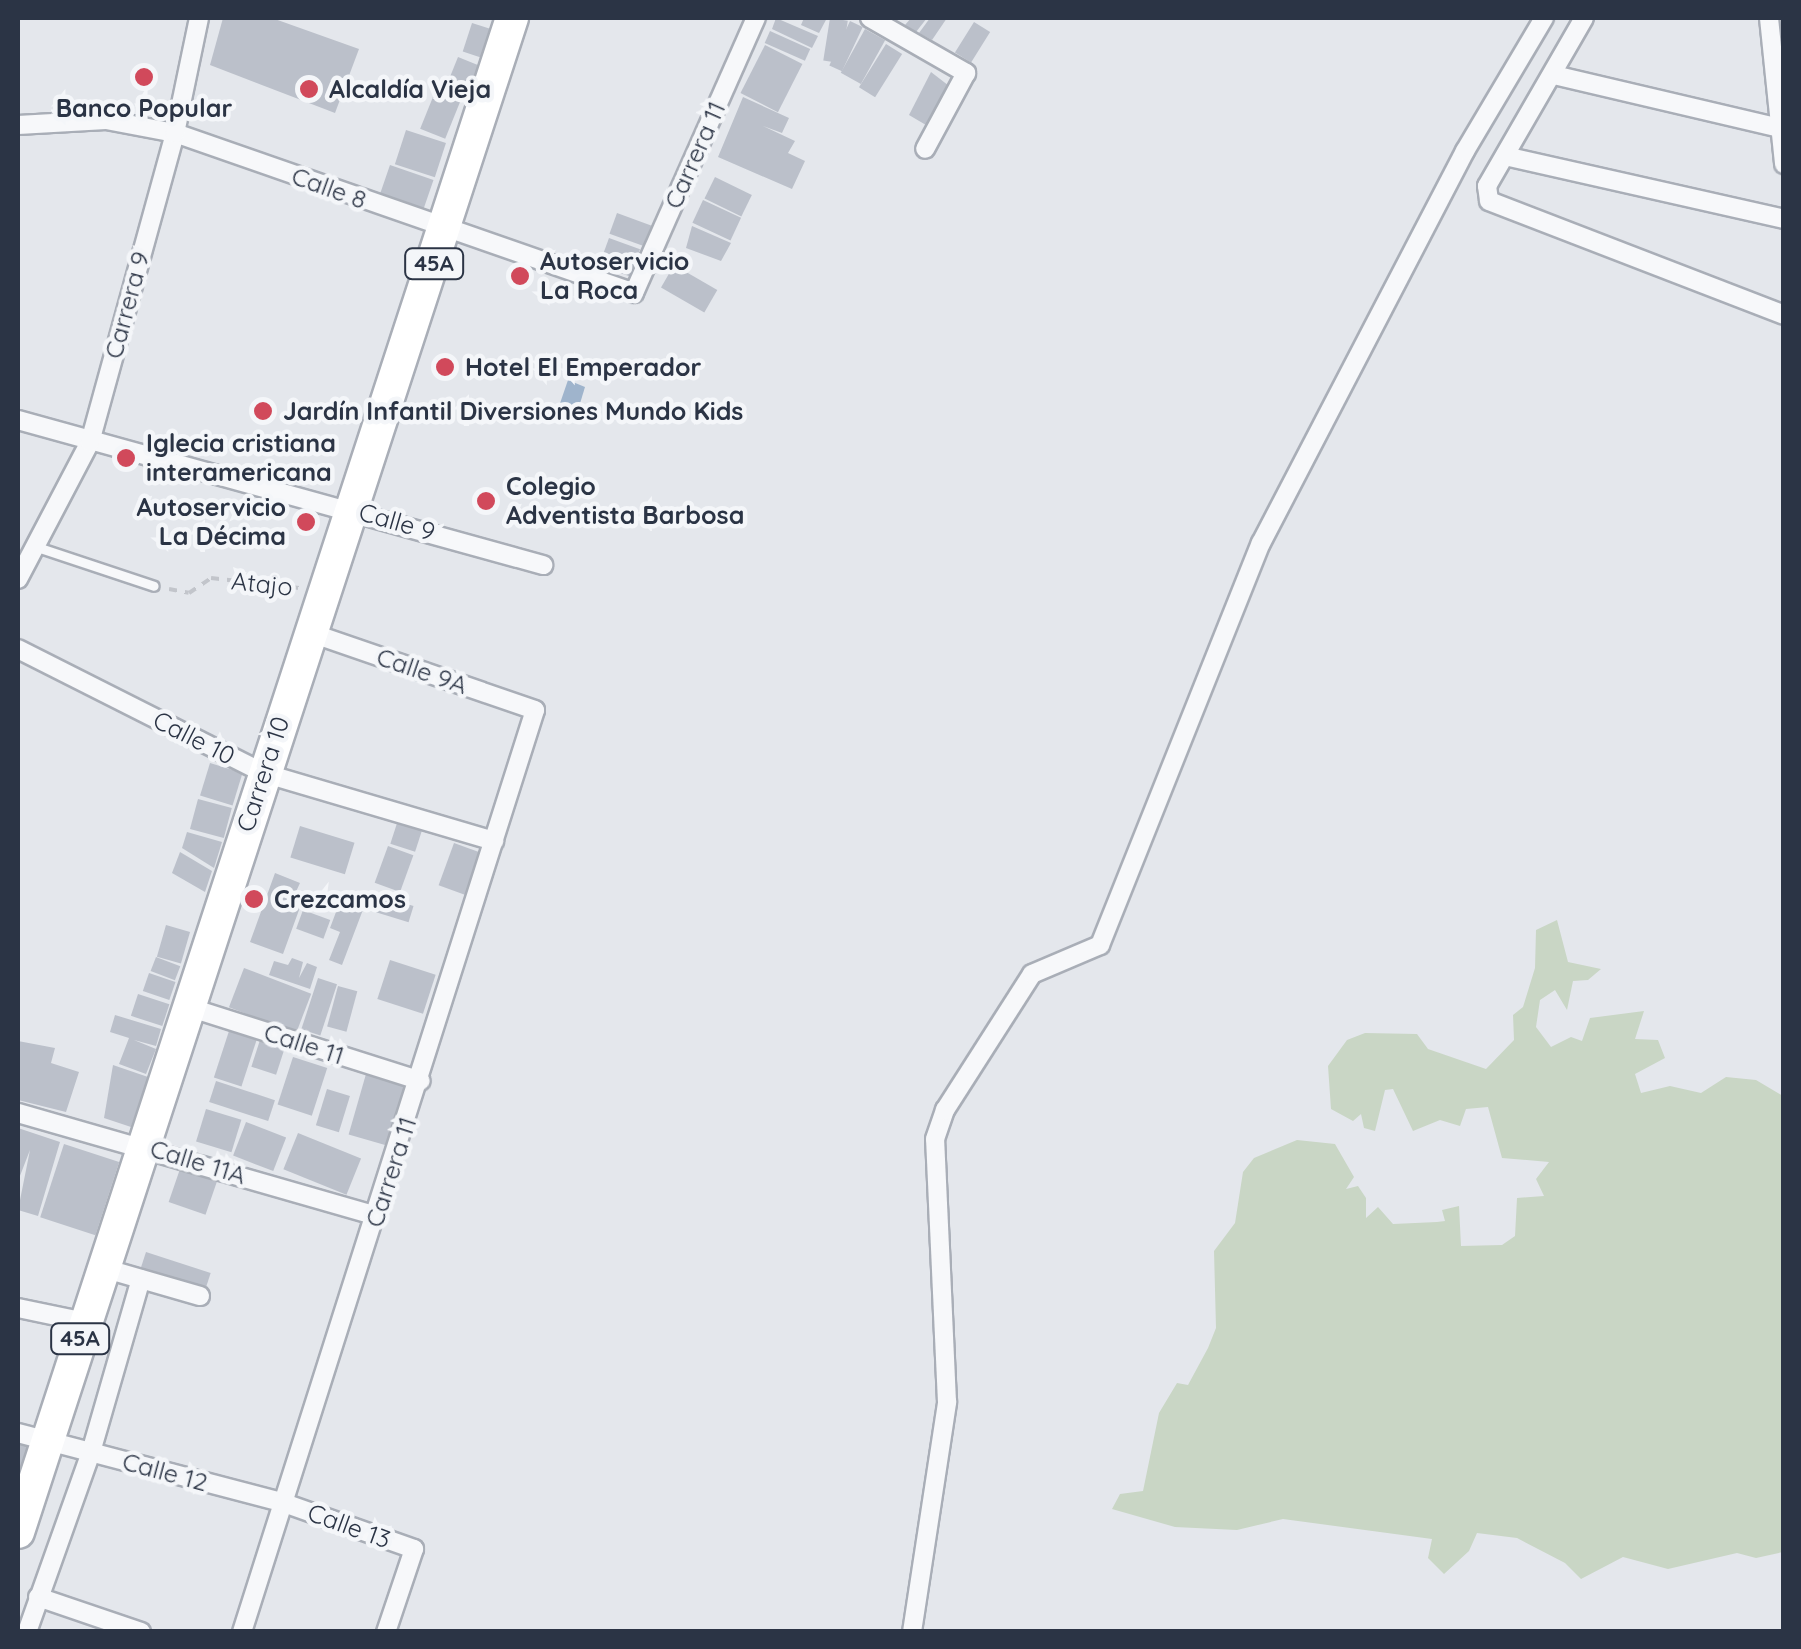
<!DOCTYPE html>
<meta charset="utf-8">
<style>
body{margin:0}
#map{position:relative;width:1801px;height:1649px;overflow:hidden;background:#e4e7ec;font-family:Quicksand,sans-serif}
div>[style]{position:absolute}
[style*='--x']{left:calc(var(--x)*1px);top:calc(var(--y)*1px);width:calc(var(--w)*1px);rotate:calc(var(--a)*1deg)}
.green>*{inset:0;background:#c9d6c5}
.water>*{inset:0;background:#9fb4cc}
.building>*{inset:0;background:#bbc0ca;transform-origin:0 0}
.path>*{height:4px;margin-top:-2px;transform-origin:0;background:repeating-linear-gradient(90deg,#c2c5cb 0 8px,transparent 0 16px)}
.roads{filter:drop-shadow(2px 0 #a9aeb7) drop-shadow(-2px 0 #a9aeb7) drop-shadow(0 2px #a9aeb7) drop-shadow(0 -2px #a9aeb7)}
.lane>*{height:9px;margin:-4.5px;padding:0 4.5px;transform-origin:4.5px;border-radius:4.5px;background:#f7f8fa}
.street>*{height:18px;margin:-9px;padding:0 9px;transform-origin:9px;border-radius:9px;background:#f7f8fa}
.highway>*{height:32px;margin:-16px;padding:0 16px;transform-origin:16px;border-radius:16px;background:#fff}
.dots>*{width:28px;height:28px;translate:-50% -50%;box-sizing:border-box;border:5px solid #f4f6f9;border-radius:50%}
span{translate:-50% -50%;white-space:nowrap;text-align:center;line-height:1.15;-webkit-text-stroke:9px #f4f6f9;paint-order:stroke}
.shield-label span{padding:2px 8px;background:#f4f6f9;border:2px solid;border-radius:8px;-webkit-text-stroke-width:0}
.shield-label{font-size:22px;color:#2b3445;font-weight:700}
.poi-label{font-size:25px;color:#2b3445;font-weight:700}
.left{translate:0 -50%;text-align:left}
.right{translate:-100% -50%;text-align:right}
.street-label{font-size:25px;color:#2b3445}
.frame{position:absolute;inset:0;border:20px solid #2b3445;pointer-events:none}
</style>
<div id="map">
<div class="green">
<div style="clip-path:polygon(1557px 920px,1568px 962px,1601px 969px,1588px 980px,1573px 981px,1567px 1010px,1555px 990px,1540px 1000px,1536px 1027px,1551px 1047px,1571px 1037px,1582px 1041px,1590px 1018px,1644px 1011px,1635px 1039px,1658px 1040px,1665px 1058px,1635px 1074px,1641px 1093px,1670px 1086px,1701px 1093px,1726px 1077px,1756px 1080px,1783px 1096px,1783px 1552px,1756px 1558px,1737px 1553px,1668px 1569px,1623px 1557px,1581px 1579px,1565px 1563px,1517px 1538px,1477px 1533px,1469px 1551px,1444px 1574px,1428px 1558px,1432px 1539px,1283px 1519px,1237px 1530px,1175px 1527px,1112px 1509px,1120px 1494px,1143px 1491px,1159px 1413px,1177px 1383px,1188px 1385px,1208px 1348px,1216px 1328px,1214px 1251px,1235px 1223px,1243px 1172px,1254px 1158px,1297px 1140px,1335px 1144px,1354px 1177px,1346px 1189px,1358px 1186px,1366px 1198px,1366px 1218px,1378px 1207px,1393px 1224px,1437px 1222px,1445px 1221px,1442px 1210px,1459px 1206px,1461px 1246px,1502px 1245px,1515px 1236px,1517px 1198px,1544px 1196px,1536px 1179px,1549px 1162px,1502px 1158px,1488px 1107px,1466px 1109px,1460px 1126px,1440px 1120px,1413px 1131px,1393px 1089px,1385px 1090px,1375px 1131px,1364px 1128px,1361px 1114px,1353px 1121px,1331px 1109px,1328px 1066px,1347px 1040px,1365px 1033px,1417px 1034px,1428px 1049px,1486px 1069px,1514px 1040px,1513px 1015px,1523px 1007px,1535px 968px,1536px 930px)"></div>
</div>
<div class="water">
<div style="clip-path:polygon(568px 380px,585px 387px,575px 420px,567px 422px,556px 415px)"></div>
</div>
<div class="building">
<div style="clip-path:polygon(223px 18px,272px 18px,359px 49px,335px 113px,210px 65px)"></div>
<div style="clip-path:polygon(776px 18px,818px 36px,812px 48px,772px 29px)"></div>
<div style="clip-path:polygon(804px 18px,827px 18px,819px 33px,801px 25px)"></div>
<div style="left:830px;top:18px;width:18px;height:43px;rotate:9deg"></div>
<div style="clip-path:polygon(911px 18px,927px 18px,916px 32px,905px 25px)"></div>
<div style="clip-path:polygon(930px 18px,947px 18px,932px 40px,919px 33px)"></div>
<div style="left:850px;top:21px;width:14px;height:49px;rotate:25deg"></div>
<div style="left:974px;top:22px;width:19px;height:36px;rotate:32deg"></div>
<div style="left:472px;top:23px;width:19px;height:30px;rotate:18deg"></div>
<div style="left:865px;top:29px;width:23px;height:50px;rotate:29deg"></div>
<div style="left:770px;top:31px;width:44px;height:13px;rotate:24deg"></div>
<div style="left:886px;top:44px;width:19px;height:51px;rotate:32deg"></div>
<div style="left:765px;top:45px;width:42px;height:54px;rotate:27deg"></div>
<div style="left:458px;top:57px;width:24px;height:25px;rotate:22deg"></div>
<div style="clip-path:polygon(931px 72px,953px 89px,931px 128px,909px 115px)"></div>
<div style="left:437px;top:87px;width:27px;height:45px;rotate:22deg"></div>
<div style="clip-path:polygon(743px 97px,789px 118px,782px 133px,763px 126px,795px 141px,788px 153px,805px 161px,792px 189px,718px 157px)"></div>
<div style="left:406px;top:130px;width:42px;height:36px;rotate:18deg"></div>
<div style="left:390px;top:165px;width:46px;height:32px;rotate:19deg"></div>
<div style="left:715px;top:177px;width:41px;height:24px;rotate:26deg"></div>
<div style="left:703px;top:200px;width:42px;height:25px;rotate:25deg"></div>
<div style="left:617px;top:213px;width:37px;height:22px;rotate:20deg"></div>
<div style="clip-path:polygon(692px 226px,731px 243px,721px 261px,686px 248px)"></div>
<div style="left:609px;top:238px;width:33px;height:29px;rotate:20deg"></div>
<div style="left:674px;top:265px;width:50px;height:26px;rotate:30deg"></div>
<div style="left:210px;top:763px;width:34px;height:34px;rotate:17deg"></div>
<div style="left:198px;top:799px;width:35px;height:31px;rotate:15deg"></div>
<div style="left:399px;top:817px;width:26px;height:28px;rotate:18deg"></div>
<div style="left:300px;top:826px;width:57px;height:33px;rotate:17deg"></div>
<div style="clip-path:polygon(187px 832px,222px 842px,214px 868px,182px 848px)"></div>
<div style="left:454px;top:843px;width:33px;height:45px;rotate:20deg"></div>
<div style="left:388px;top:846px;width:27px;height:39px;rotate:20deg"></div>
<div style="clip-path:polygon(180px 852px,212px 871px,205px 892px,172px 873px)"></div>
<div style="clip-path:polygon(275px 873px,300px 883px,294px 896px,303px 899px,283px 954px,250px 942px)"></div>
<div style="left:381px;top:896px;width:34px;height:17px;rotate:17deg"></div>
<div style="clip-path:polygon(352px 902px,364px 907px,342px 965px,329px 960px,340px 932px,330px 928px,339px 904px)"></div>
<div style="left:303px;top:910px;width:29px;height:20px;rotate:20deg"></div>
<div style="left:166px;top:925px;width:25px;height:33px;rotate:16deg"></div>
<div style="left:156px;top:957px;width:26px;height:15px;rotate:21deg"></div>
<div style="clip-path:polygon(292px 958px,303px 962px,299px 978px,307px 963px,317px 967px,310px 989px,269px 975px,274px 961px,288px 965px)"></div>
<div style="left:390px;top:960px;width:48px;height:41px;rotate:18deg"></div>
<div style="left:244px;top:968px;width:72px;height:42px;rotate:21deg"></div>
<div style="left:149px;top:973px;width:28px;height:19px;rotate:19deg"></div>
<div style="left:318px;top:978px;width:20px;height:54px;rotate:18deg"></div>
<div style="left:338px;top:986px;width:20px;height:42px;rotate:15deg"></div>
<div style="left:138px;top:994px;width:33px;height:23px;rotate:18deg"></div>
<div style="clip-path:polygon(115px 1015px,161px 1029px,156px 1046px,134px 1040px,156px 1049px,146px 1074px,119px 1064px,129px 1038px,110px 1032px)"></div>
<div style="left:229px;top:1031px;width:29px;height:49px;rotate:18deg"></div>
<div style="left:260px;top:1040px;width:26px;height:28px;rotate:18deg"></div>
<div style="clip-path:polygon(18px 1041px,55px 1048px,51px 1063px,79px 1072px,66px 1112px,18px 1100px)"></div>
<div style="left:293px;top:1057px;width:36px;height:50px;rotate:18deg"></div>
<div style="clip-path:polygon(113px 1065px,148px 1077px,131px 1127px,104px 1118px)"></div>
<div style="left:366px;top:1074px;width:46px;height:63px;rotate:16deg"></div>
<div style="left:216px;top:1081px;width:62px;height:22px;rotate:18deg"></div>
<div style="left:327px;top:1089px;width:24px;height:38px;rotate:17deg"></div>
<div style="left:206px;top:1109px;width:37px;height:34px;rotate:17deg"></div>
<div style="left:246px;top:1122px;width:43px;height:36px;rotate:21deg"></div>
<div style="clip-path:polygon(18px 1128px,60px 1142px,38px 1216px,18px 1210px,30px 1150px,18px 1181px)"></div>
<div style="left:298px;top:1133px;width:68px;height:39px;rotate:22deg"></div>
<div style="left:64px;top:1144px;width:58px;height:77px;rotate:18deg"></div>
<div style="left:181px;top:1166px;width:39px;height:38px;rotate:19deg"></div>
<div style="left:146px;top:1252px;width:68px;height:34px;rotate:18deg"></div>
<div style="clip-path:polygon(18px 1437px,34px 1442px,18px 1491px)"></div>
</div>
<div class="path">
<div style="--x:169;--y:589;--w:20;--a:11"></div>
<div style="--x:189;--y:593;--w:27;--a:-34"></div>
<div style="--x:211;--y:578;--w:89;--a:6.5"></div>
</div>
<div class="roads">
<div class="lane">
<div style="--x:34;--y:546;--w:126;--a:18.4"></div>
</div>
<div class="street">
<div style="--x:870;--y:18;--w:111;--a:29.8"></div>
<div style="--x:966;--y:73;--w:86;--a:118.3"></div>
<div style="--x:1584;--y:18;--w:194;--a:120"></div>
<div style="--x:1487;--y:186;--w:15;--a:82"></div>
<div style="--x:1489;--y:201;--w:316;--a:21.1"></div>
<div style="--x:1769;--y:18;--w:147;--a:84.1"></div>
<div style="--x:1554;--y:75;--w:232;--a:13.2"></div>
<div style="--x:18;--y:125;--w:88;--a:-3.3"></div>
<div style="--x:106;--y:120;--w:70;--a:10.7"></div>
<div style="--x:175;--y:133;--w:486;--a:19.2"></div>
<div style="--x:634;--y:293;--w:301;--a:-66.1"></div>
<div style="--x:1505;--y:156;--w:286;--a:12.7"></div>
<div style="--x:18;--y:420;--w:545;--a:15.44"></div>
<div style="--x:18;--y:579;--w:155;--a:-62.3"></div>
<div style="--x:90;--y:442;--w:320;--a:-74.6"></div>
<div style="--x:175;--y:133;--w:117;--a:-78.2"></div>
<div style="--x:18;--y:649;--w:275;--a:26.8"></div>
<div style="--x:263;--y:773;--w:241;--a:16.4"></div>
<div style="--x:188;--y:1007;--w:244;--a:17.6"></div>
<div style="--x:18;--y:1113;--w:373;--a:16"></div>
<div style="--x:103;--y:1268;--w:101;--a:16.1"></div>
<div style="--x:18;--y:1308;--w:68;--a:11.8"></div>
<div style="--x:18;--y:1433;--w:275;--a:14.7"></div>
<div style="--x:284;--y:1503;--w:138;--a:19.5"></div>
<div style="--x:414;--y:1549;--w:88;--a:108.6"></div>
<div style="--x:38;--y:1597;--w:109;--a:18.8"></div>
<div style="--x:27;--y:1632;--w:191;--a:-70.4"></div>
<div style="--x:91;--y:1452;--w:180;--a:-73.9"></div>
<div style="--x:242;--y:1632;--w:967;--a:-72.37"></div>
<div style="--x:535;--y:710;--w:239;--a:-161"></div>
<div style="--x:912;--y:1632;--w:233;--a:-81.3"></div>
<div style="--x:947;--y:1402;--w:263;--a:-92.6"></div>
<div style="--x:935;--y:1139;--w:31;--a:-71"></div>
<div style="--x:945;--y:1110;--w:161;--a:-57.4"></div>
<div style="--x:1032;--y:974;--w:74;--a:-23.1"></div>
<div style="--x:1100;--y:945;--w:433;--a:-68.2"></div>
<div style="--x:1261;--y:543;--w:442;--a:-62.5"></div>
<div style="--x:1465;--y:151;--w:155;--a:-59.3"></div>
</div>
<div class="highway">
<div style="--x:18;--y:1532;--w:1593;--a:-71.93"></div>
</div>
</div>
<div class="dots">
<div style="left:144px;top:77px;background:#d1495b"></div>
<div style="left:309px;top:89px;background:#d1495b"></div>
<div style="left:520px;top:276px;background:#d1495b"></div>
<div style="left:445px;top:367px;background:#d1495b"></div>
<div style="left:263px;top:411px;background:#d1495b"></div>
<div style="left:126px;top:458px;background:#d1495b"></div>
<div style="left:486px;top:501px;background:#d1495b"></div>
<div style="left:306px;top:522px;background:#d1495b"></div>
<div style="left:254px;top:899px;background:#d1495b"></div>
</div>
<div class="shield-label">
<span style="left:434px;top:264px">45A</span>
<span style="left:80px;top:1339px">45A</span>
</div>
<div class="poi-label">
<span class="left" style="left:329px;top:89px">Alcaldía Vieja</span>
<span style="left:144px;top:108px">Banco Popular</span>
<span class="left" style="left:540px;top:276px">Autoservicio<br>La Roca</span>
<span class="left" style="left:465px;top:367px">Hotel El Emperador</span>
<span class="left" style="left:283px;top:411px">Jardín Infantil Diversiones Mundo Kids</span>
<span class="left" style="left:146px;top:458px">Iglecia cristiana<br>interamericana</span>
<span class="left" style="left:506px;top:501px">Colegio<br>Adventista Barbosa</span>
<span class="right" style="left:286px;top:522px">Autoservicio<br>La Décima</span>
<span class="left" style="left:274px;top:899px">Crezcamos</span>
</div>
<div class="street-label">
<span style="left:695px;top:155px;rotate:-66deg">Carrera 11</span>
<span style="left:329px;top:188px;rotate:20deg">Calle 8</span>
<span style="left:127px;top:305px;rotate:-75deg">Carrera 9</span>
<span style="left:397px;top:522px;rotate:16deg">Calle 9</span>
<span style="left:262px;top:584px;rotate:6deg">Atajo</span>
<span style="left:422px;top:671px;rotate:19deg">Calle 9A</span>
<span style="left:194px;top:738px;rotate:27deg">Calle 10</span>
<span style="left:263px;top:774px;rotate:-72deg">Carrera 10</span>
<span style="left:304px;top:1044px;rotate:18deg">Calle 11</span>
<span style="left:198px;top:1162px;rotate:17deg">Calle 11A</span>
<span style="left:391px;top:1172px;rotate:-72deg">Carrera 11</span>
<span style="left:165px;top:1472px;rotate:15deg">Calle 12</span>
<span style="left:349px;top:1526px;rotate:20deg">Calle 13</span>
</div>
<div class="frame"></div>
</div>
